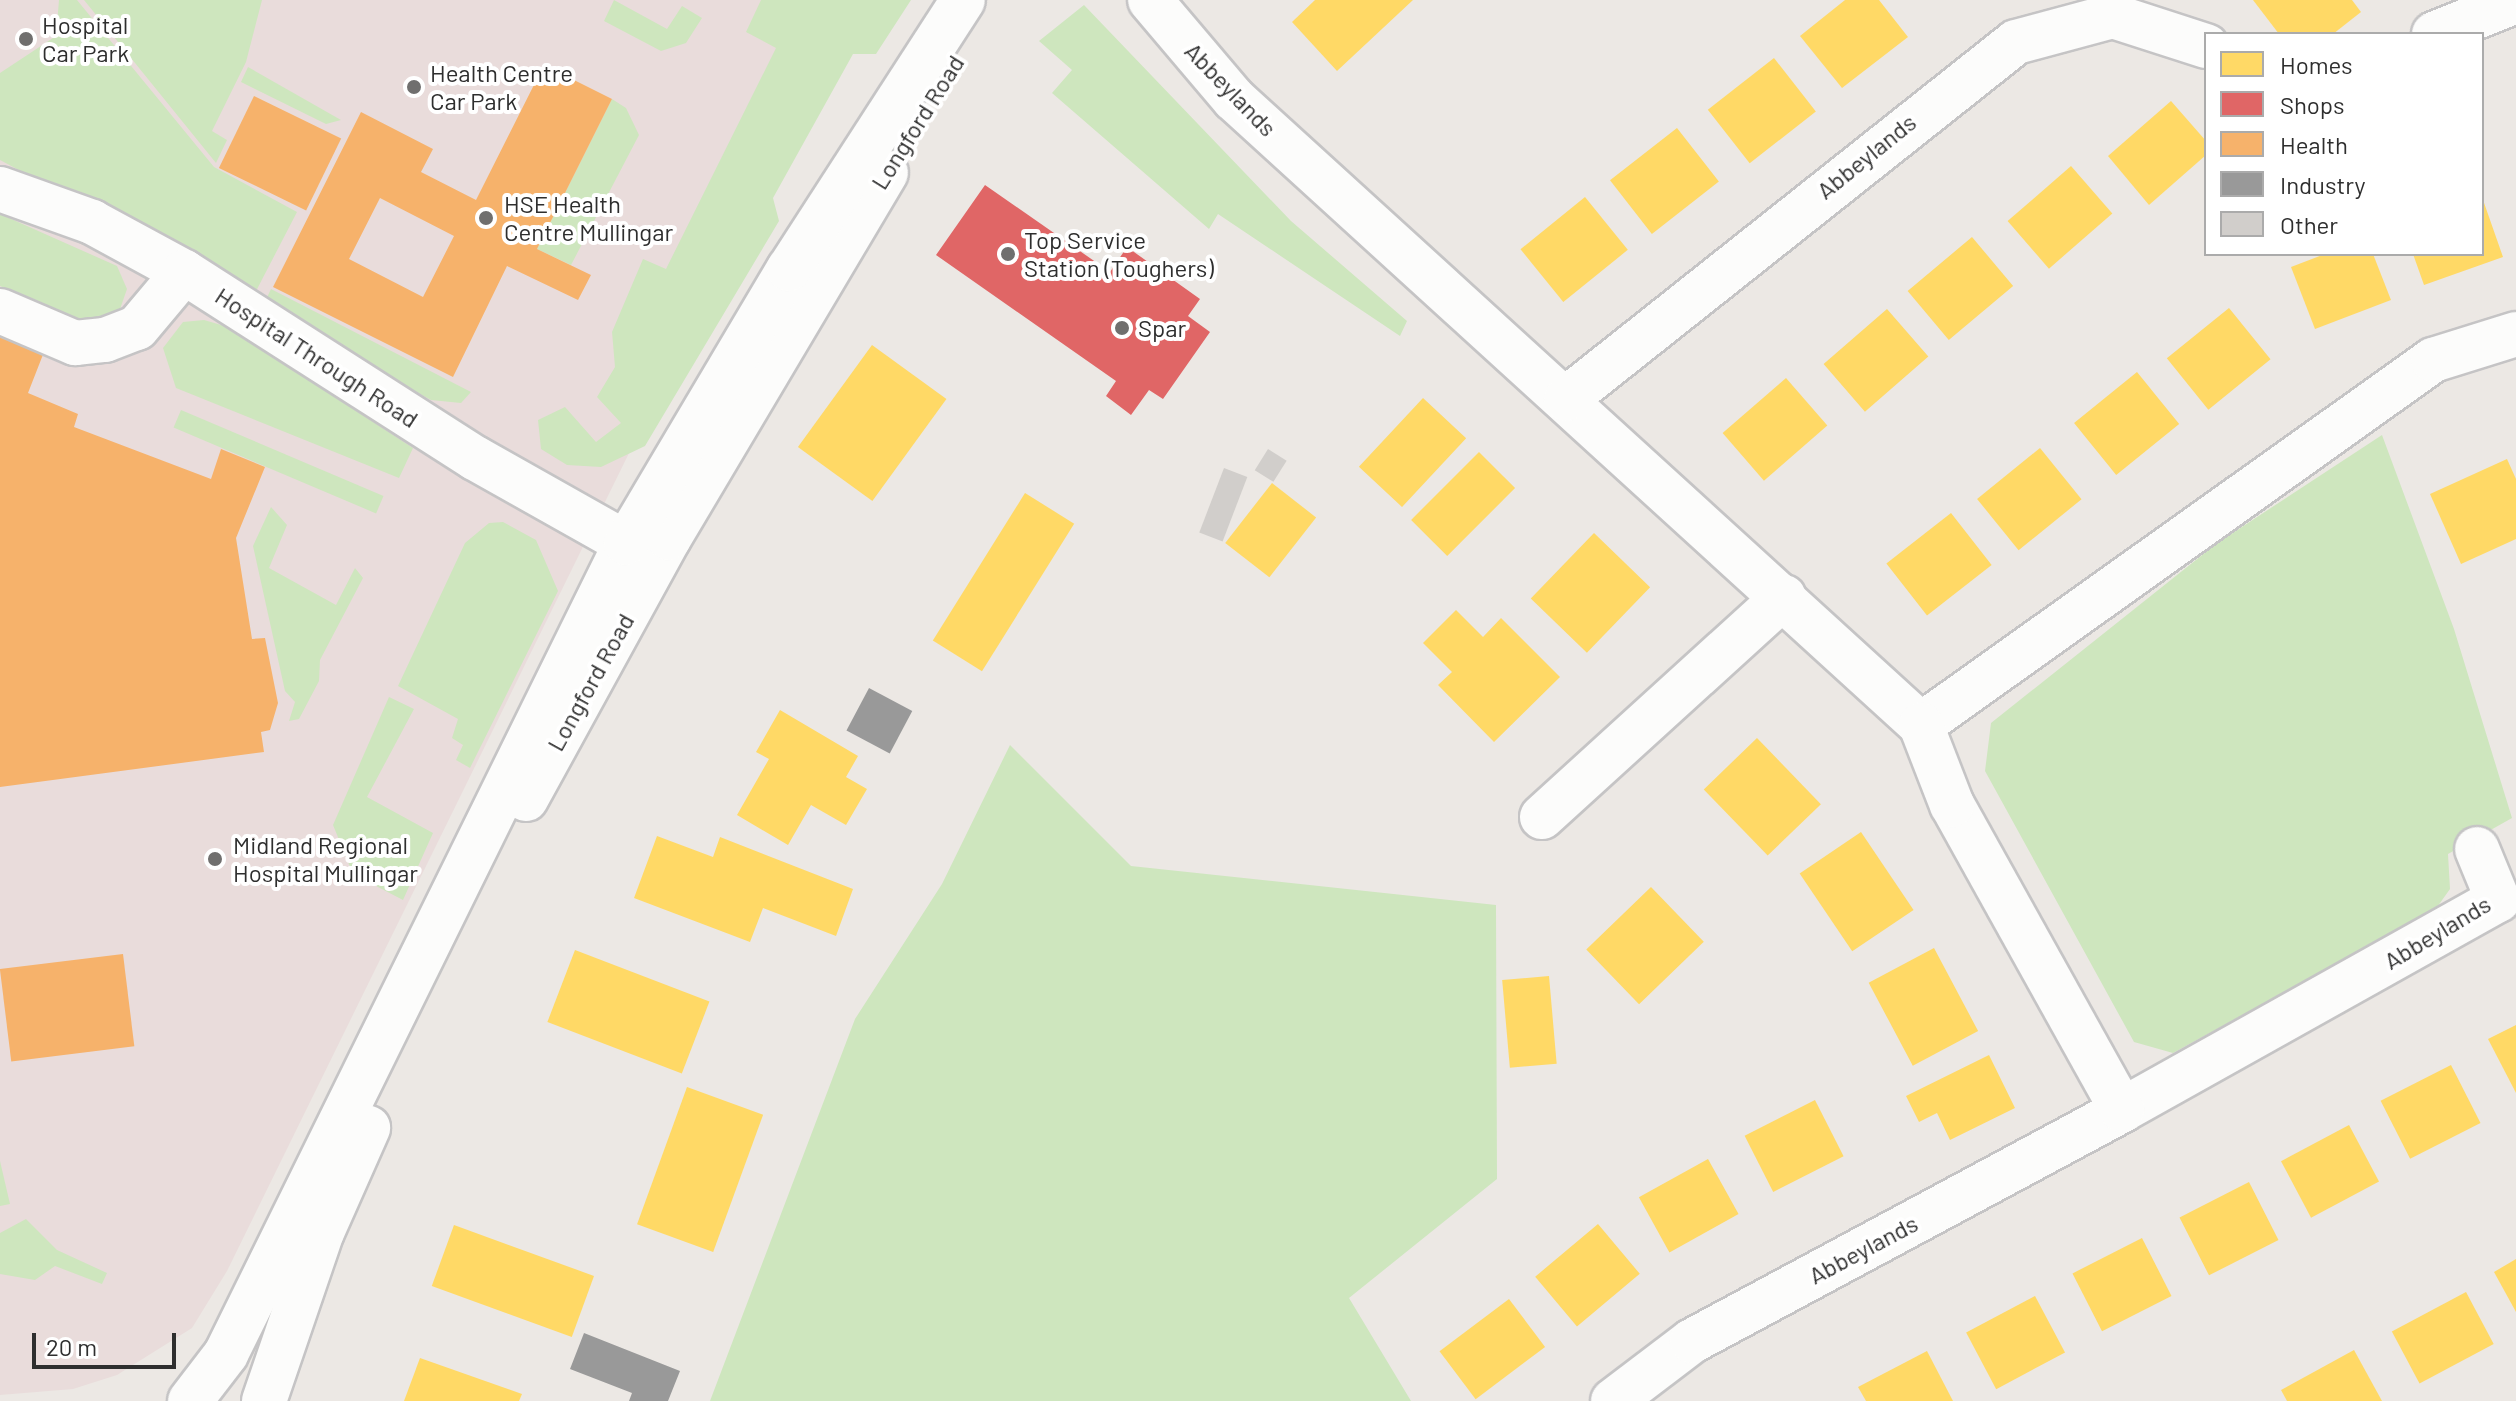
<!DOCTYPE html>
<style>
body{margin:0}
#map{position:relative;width:2516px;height:1401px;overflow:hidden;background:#ece8e4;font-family:Barlow,sans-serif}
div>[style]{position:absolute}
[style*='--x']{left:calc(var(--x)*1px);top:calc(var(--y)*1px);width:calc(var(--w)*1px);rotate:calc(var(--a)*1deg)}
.medical>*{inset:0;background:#e9dcdb}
.green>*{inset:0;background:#cee6be;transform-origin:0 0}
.homes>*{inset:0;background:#ffd966;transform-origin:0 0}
.shops>*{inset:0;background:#e06666}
.health>*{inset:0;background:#f6b26b;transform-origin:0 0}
.industry>*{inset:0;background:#999;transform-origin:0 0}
.building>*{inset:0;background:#d1cecb;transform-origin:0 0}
.roads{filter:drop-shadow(2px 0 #c5c4c5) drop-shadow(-2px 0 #c5c4c5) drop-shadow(0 2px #c5c4c5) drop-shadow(0 -2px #c5c4c5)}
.minor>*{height:44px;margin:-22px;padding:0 22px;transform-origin:22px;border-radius:22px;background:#fcfcfb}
.dots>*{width:22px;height:22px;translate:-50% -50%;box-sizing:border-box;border:4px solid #fff;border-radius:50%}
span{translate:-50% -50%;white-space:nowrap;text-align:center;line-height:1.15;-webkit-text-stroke:8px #fff;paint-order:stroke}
.poi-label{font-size:24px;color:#2e2e2e}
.left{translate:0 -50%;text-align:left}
.street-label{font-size:24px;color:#2e2e2e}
.legend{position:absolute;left:2204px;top:32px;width:280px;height:224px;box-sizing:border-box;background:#fff;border:2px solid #ababab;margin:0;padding:10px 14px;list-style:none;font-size:24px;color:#2e2e2e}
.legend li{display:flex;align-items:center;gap:16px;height:40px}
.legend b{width:40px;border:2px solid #ababab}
.scale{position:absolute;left:32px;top:1333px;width:144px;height:36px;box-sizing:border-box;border:4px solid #2e2e2e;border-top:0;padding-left:10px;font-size:24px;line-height:28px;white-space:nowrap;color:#2e2e2e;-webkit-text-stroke:6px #fff;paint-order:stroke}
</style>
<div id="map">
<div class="medical">
<div style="clip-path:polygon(0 0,875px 0,632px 447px,227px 1271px,192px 1328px,117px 1375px,73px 1389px,0 1395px)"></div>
</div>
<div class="green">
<div style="clip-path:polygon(59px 0,77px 0,214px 167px,297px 212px,254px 295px,0 160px,0 73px,56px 36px)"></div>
<div style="clip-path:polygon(84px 0,262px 0,246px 62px,212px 131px,227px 140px,216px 163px)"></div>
<div style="clip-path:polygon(614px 0,667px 29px,682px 6px,702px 18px,686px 43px,661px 51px,604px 21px)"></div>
<div style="clip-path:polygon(761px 0,911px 0,876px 54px,853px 54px,773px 198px,779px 221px,645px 446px,601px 467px,567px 465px,541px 449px,538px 420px,565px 407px,596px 442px,621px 423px,597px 397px,615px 367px,612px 332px,643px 259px,666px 269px,776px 48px,746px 32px)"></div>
<div style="clip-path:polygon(1084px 5px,1291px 221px,1407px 321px,1400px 336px,1218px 214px,1209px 229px,1052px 93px,1072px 70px,1039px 41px)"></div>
<div style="clip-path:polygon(248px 67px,341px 120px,326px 124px,241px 82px)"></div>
<div style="clip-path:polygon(612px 99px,626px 108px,639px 135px,571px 265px,537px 249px)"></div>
<div style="clip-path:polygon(0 214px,117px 266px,127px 289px,119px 312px,91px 325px,0 286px)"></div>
<div style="clip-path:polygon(271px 289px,471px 392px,461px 403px,431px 400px,262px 308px)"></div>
<div style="clip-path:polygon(204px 320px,228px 327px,413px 448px,399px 478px,176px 388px,163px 348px,183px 322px)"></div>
<div style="left:181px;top:410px;width:220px;height:19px;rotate:23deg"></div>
<div style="clip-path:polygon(2382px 435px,2454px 629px,2512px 818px,2448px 854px,2450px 889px,2435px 910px,2173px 1053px,2134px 1042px,1985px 771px,1991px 723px,2216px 544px)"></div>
<div style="clip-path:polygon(271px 507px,287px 525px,269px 568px,336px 605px,355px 568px,363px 578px,320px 660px,319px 681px,299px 719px,289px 721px,295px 702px,285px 691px,253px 546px)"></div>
<div style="clip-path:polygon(503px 522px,536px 540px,558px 591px,470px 768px,456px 760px,463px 745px,452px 738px,458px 719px,398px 686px,465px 543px,489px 523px)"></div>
<div style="clip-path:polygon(389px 697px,414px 709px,367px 797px,433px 833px,403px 900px,353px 874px,333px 825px)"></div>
<div style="clip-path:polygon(1010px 745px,1131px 866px,1496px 905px,1497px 1179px,1349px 1298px,1411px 1401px,710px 1401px,855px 1019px,942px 884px)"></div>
<div style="clip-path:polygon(0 1161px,10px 1204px,0 1206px)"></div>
<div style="clip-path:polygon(26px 1219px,57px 1250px,107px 1273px,102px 1284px,55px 1266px,35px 1280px,0 1274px,0 1233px)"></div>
</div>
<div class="homes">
<div style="clip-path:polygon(1315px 0,1413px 0,1337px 71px,1292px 22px)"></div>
<div style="clip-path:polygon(1845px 0,1879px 0,1908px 37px,1842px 88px,1800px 36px)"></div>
<div style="clip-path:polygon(2253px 0,2352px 0,2361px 12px,2333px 34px,2279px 34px)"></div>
<div style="left:1774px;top:58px;width:68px;height:84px;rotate:52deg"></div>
<div style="clip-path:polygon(2171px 101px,2206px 141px,2206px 155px,2149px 205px,2108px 156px)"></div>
<div style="left:1677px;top:128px;width:68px;height:85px;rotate:52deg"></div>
<div style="left:2071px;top:166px;width:63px;height:84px;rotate:49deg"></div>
<div style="left:1585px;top:197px;width:68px;height:83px;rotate:51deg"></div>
<div style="clip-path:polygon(2482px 197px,2503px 257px,2424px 285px,2413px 254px,2482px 254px)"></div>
<div style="left:1972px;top:237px;width:64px;height:84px;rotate:50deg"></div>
<div style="clip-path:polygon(2325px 254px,2373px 254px,2391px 300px,2315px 329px,2291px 267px)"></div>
<div style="left:2229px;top:308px;width:66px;height:80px;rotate:51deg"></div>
<div style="left:1887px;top:309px;width:63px;height:84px;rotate:49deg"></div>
<div style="left:872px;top:345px;width:92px;height:126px;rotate:36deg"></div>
<div style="left:2137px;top:372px;width:67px;height:81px;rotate:51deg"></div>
<div style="left:1786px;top:378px;width:63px;height:84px;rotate:49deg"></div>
<div style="left:1423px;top:398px;width:59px;height:94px;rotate:43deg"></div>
<div style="left:2040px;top:448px;width:66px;height:81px;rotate:51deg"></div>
<div style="left:1479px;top:452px;width:51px;height:96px;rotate:45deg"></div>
<div style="clip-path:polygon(2507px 459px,2516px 479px,2516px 539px,2461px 564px,2430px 494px)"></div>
<div style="left:1272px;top:483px;width:56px;height:76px;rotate:38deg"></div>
<div style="left:1025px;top:493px;width:58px;height:174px;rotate:32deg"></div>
<div style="left:1951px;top:513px;width:66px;height:82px;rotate:52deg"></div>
<div style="left:1594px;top:533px;width:78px;height:91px;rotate:44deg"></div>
<div style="clip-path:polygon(1456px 610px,1483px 637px,1501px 618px,1560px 677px,1494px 742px,1438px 685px,1452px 672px,1423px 643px)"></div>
<div style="clip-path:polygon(780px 710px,858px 756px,846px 777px,867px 789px,846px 825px,811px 805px,788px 845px,737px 815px,769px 759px,756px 752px)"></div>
<div style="left:1757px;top:738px;width:92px;height:74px;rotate:46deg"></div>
<div style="left:1861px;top:832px;width:94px;height:74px;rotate:56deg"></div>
<div style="clip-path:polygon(657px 836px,713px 857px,720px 837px,853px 889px,836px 936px,763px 908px,750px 942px,634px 898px)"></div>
<div style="left:1651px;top:887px;width:76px;height:90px;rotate:46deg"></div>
<div style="left:1934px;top:948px;width:94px;height:74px;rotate:62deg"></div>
<div style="left:575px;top:950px;width:144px;height:77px;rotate:21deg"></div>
<div style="left:1549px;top:976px;width:88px;height:47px;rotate:85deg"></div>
<div style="clip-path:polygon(2516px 1025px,2516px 1093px,2488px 1039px)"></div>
<div style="clip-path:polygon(1989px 1055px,2015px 1108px,1950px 1140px,1937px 1113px,1919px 1122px,1906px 1096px)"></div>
<div style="left:2451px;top:1065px;width:65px;height:79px;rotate:63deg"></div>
<div style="left:687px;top:1087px;width:81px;height:146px;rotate:20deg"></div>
<div style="left:1815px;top:1100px;width:63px;height:79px;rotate:63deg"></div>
<div style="left:2349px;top:1125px;width:64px;height:77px;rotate:62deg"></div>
<div style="left:1708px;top:1159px;width:63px;height:79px;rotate:61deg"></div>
<div style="left:2249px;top:1182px;width:65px;height:78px;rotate:63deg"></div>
<div style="left:1598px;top:1224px;width:65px;height:82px;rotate:50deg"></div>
<div style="left:454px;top:1225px;width:149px;height:65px;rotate:20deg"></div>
<div style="left:2142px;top:1238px;width:65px;height:78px;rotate:63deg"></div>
<div style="clip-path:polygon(2516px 1259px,2516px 1312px,2494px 1272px)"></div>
<div style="left:2466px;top:1292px;width:59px;height:84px;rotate:62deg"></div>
<div style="left:2035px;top:1296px;width:64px;height:78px;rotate:62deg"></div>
<div style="left:1509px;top:1299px;width:60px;height:87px;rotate:53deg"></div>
<div style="clip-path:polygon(2354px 1350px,2382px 1401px,2287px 1401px,2281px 1390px)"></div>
<div style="clip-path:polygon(1927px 1351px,1953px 1401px,1866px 1401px,1858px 1387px)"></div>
<div style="clip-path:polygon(420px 1358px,522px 1394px,519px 1401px,404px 1401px)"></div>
</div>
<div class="shops">
<div style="clip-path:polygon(985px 185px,1110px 272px,1127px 247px,1200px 299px,1188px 316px,1210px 332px,1163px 399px,1149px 390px,1131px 415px,1106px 396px,1116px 381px,936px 255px)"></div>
</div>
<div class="health">
<div style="clip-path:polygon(evenodd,544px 65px,612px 99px,537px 249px,591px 275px,578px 300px,507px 266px,453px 377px,273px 287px,361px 112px,433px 149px,421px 172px,476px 200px,544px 65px,380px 198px,454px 236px,423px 297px,349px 259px,380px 198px)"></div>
<div style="left:254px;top:96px;width:97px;height:80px;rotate:26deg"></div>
<div style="clip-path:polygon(6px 288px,60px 311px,28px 393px,78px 414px,74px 427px,211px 479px,221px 449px,265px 467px,236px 538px,252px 639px,265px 638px,278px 703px,270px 730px,261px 732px,264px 752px,0 787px,0 304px)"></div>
<div style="left:123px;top:954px;width:93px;height:124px;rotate:83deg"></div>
</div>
<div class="industry">
<div style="left:869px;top:688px;width:49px;height:48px;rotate:28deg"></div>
<div style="clip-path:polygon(584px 1333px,680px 1371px,668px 1401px,629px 1401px,632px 1393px,570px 1369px)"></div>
</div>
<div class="building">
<div style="left:1268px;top:449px;width:22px;height:25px;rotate:32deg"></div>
<div style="left:1224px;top:468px;width:25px;height:69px;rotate:21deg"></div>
</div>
<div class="roads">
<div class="minor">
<div style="--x:1150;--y:0;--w:130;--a:49.7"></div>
<div style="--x:1234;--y:99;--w:929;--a:42.34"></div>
<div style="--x:1921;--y:725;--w:629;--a:-35.48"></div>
<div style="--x:2433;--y:360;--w:87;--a:-17.4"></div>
<div style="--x:2434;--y:34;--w:88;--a:-21.9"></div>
<div style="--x:0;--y:189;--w:98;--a:19.7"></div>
<div style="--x:92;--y:222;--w:105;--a:28.5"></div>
<div style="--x:184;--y:272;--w:345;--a:32.6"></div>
<div style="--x:475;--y:458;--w:173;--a:29.4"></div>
<div style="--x:0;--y:311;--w:82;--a:23.1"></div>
<div style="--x:75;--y:343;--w:30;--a:-6"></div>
<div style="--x:105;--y:340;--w:34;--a:-21"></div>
<div style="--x:137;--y:328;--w:73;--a:-50"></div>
<div style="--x:1566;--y:399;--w:574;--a:-38.43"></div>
<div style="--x:2016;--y:42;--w:100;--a:-15"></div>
<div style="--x:2113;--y:16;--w:98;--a:17.9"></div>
<div style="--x:526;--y:799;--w:298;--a:-61.3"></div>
<div style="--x:669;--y:538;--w:425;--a:-59.3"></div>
<div style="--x:1542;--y:817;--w:327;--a:-42.3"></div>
<div style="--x:2122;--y:1110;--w:431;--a:-29.2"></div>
<div style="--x:2498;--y:900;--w:55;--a:-112.4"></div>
<div style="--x:190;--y:1401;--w:59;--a:-52.5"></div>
<div style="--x:226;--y:1354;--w:904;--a:-63.75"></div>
<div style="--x:626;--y:543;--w:319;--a:-59.3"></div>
<div style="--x:789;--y:269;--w:320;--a:-57.1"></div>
<div style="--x:264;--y:1401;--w:179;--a:-71.1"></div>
<div style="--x:322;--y:1232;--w:114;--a:-66.1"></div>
<div style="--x:1613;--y:1401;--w:99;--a:-37.2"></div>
<div style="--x:1692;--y:1341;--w:488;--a:-28.2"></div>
<div style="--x:2122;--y:1110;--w:349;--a:-119.1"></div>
<div style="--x:1952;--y:805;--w:86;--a:-111.2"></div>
</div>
</div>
<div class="dots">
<div style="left:26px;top:39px;background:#706f6e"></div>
<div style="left:414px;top:87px;background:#706f6e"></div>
<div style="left:486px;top:218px;background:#706f6e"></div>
<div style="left:1008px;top:254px;background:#706f6e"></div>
<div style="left:1122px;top:328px;background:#706f6e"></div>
<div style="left:215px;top:859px;background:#706f6e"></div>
</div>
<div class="poi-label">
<span class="left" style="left:42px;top:39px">Hospital<br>Car Park</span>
<span class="left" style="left:430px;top:87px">Health Centre<br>Car Park</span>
<span class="left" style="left:504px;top:218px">HSE Health<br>Centre Mullingar</span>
<span class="left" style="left:1024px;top:254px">Top Service<br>Station (Toughers)</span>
<span class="left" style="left:1138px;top:328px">Spar</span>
<span class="left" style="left:233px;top:859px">Midland Regional<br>Hospital Mullingar</span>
</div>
<div class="street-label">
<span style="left:1231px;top:89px;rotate:46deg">Abbeylands</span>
<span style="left:917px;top:122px;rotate:-58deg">Longford Road</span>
<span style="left:1866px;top:156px;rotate:-39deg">Abbeylands</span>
<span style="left:317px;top:357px;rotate:33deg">Hospital Through Road</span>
<span style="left:590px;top:682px;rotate:-61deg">Longford Road</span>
<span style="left:2437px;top:932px;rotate:-31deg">Abbeylands</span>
<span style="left:1863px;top:1249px;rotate:-28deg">Abbeylands</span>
</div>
<ul class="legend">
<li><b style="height:22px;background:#ffd966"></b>Homes</li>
<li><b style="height:22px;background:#e06666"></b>Shops</li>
<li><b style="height:22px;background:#f6b26b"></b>Health</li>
<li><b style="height:22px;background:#999"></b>Industry</li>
<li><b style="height:22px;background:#d1cecb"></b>Other</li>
</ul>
<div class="scale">20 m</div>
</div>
